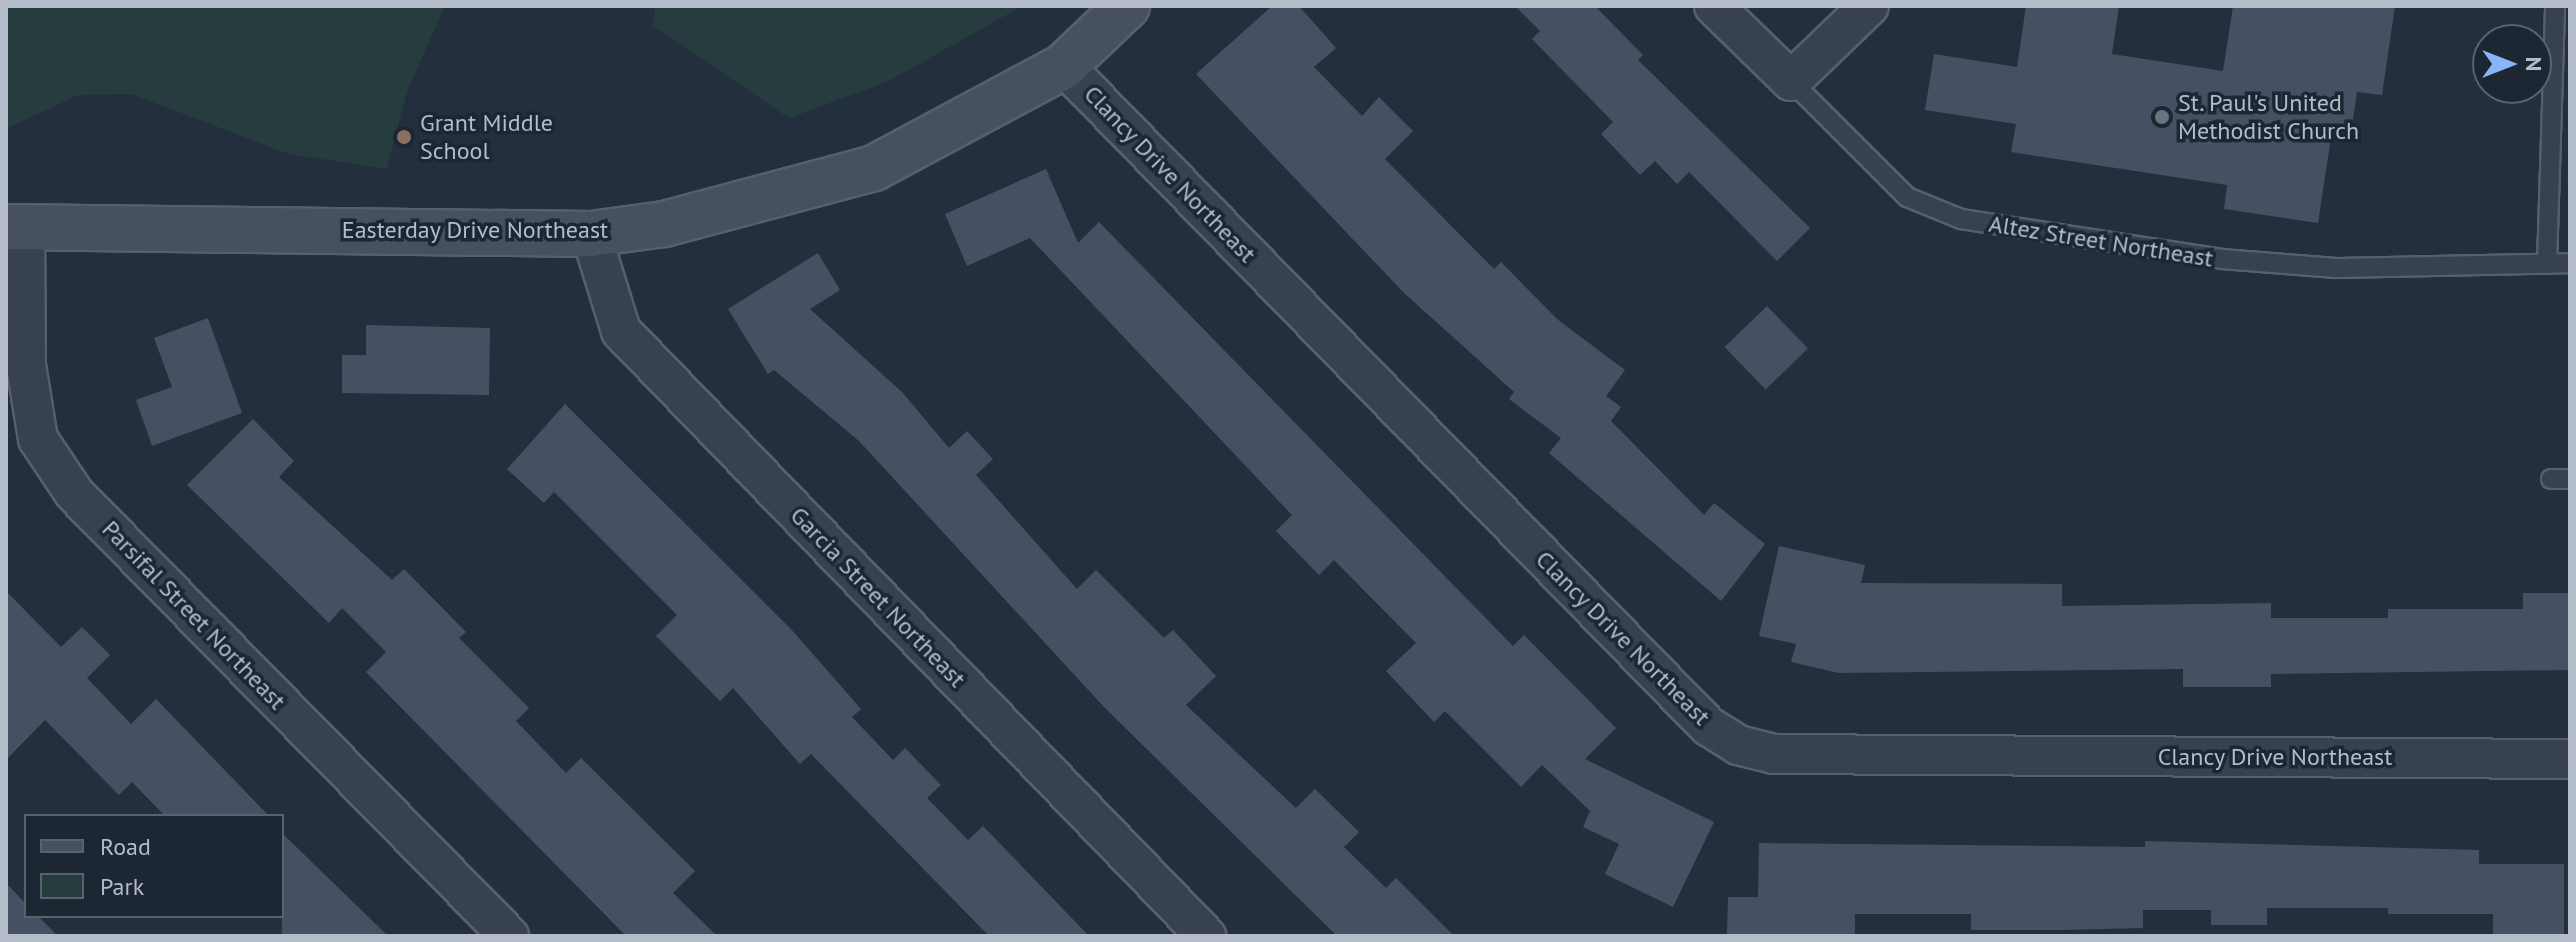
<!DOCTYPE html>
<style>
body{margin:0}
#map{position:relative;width:2576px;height:942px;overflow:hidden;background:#242f3e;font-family:"PT Sans",sans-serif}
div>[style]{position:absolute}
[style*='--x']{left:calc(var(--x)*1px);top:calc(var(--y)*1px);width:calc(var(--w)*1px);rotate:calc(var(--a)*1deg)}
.green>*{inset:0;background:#263c3f}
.building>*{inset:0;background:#455162;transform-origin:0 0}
.roads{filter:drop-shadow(2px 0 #565f6c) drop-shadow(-2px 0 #565f6c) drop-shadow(0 2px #565f6c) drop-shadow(0 -2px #565f6c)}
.lane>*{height:18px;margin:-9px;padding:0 9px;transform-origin:9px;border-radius:9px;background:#38414e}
.street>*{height:38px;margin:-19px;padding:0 19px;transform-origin:19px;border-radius:19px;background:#38414e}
.secondary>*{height:44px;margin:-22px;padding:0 22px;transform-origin:22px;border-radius:22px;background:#465061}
.dots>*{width:22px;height:22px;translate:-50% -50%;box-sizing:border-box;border:4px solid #1d2633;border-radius:50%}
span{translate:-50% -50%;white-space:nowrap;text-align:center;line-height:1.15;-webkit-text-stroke:7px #1d2633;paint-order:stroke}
.poi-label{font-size:24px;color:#b4bcc9}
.left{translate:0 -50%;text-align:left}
.street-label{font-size:24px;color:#b4bcc9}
.frame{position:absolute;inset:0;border:8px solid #b4bcc9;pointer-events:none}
.legend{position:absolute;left:24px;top:814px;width:260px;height:104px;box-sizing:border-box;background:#1d2633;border:2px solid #59626f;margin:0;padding:10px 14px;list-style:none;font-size:24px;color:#b4bcc9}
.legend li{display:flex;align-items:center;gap:16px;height:40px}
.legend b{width:40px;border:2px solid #59626f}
.north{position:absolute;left:2472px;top:24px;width:80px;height:80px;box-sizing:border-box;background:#1d2633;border:2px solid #59626f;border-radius:50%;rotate:90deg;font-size:22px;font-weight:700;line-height:32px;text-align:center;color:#b4bcc9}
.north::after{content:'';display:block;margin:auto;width:28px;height:36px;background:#8ab4f8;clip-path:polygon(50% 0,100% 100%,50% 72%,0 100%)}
</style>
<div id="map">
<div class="green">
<div style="clip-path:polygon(6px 6px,445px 6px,407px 91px,387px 169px,289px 154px,131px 94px,78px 95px,6px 129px)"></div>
<div style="clip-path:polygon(656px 6px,1022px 6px,889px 81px,789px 118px,652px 25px)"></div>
</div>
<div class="building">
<div style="clip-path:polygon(1272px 6px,1299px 6px,1336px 48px,1314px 67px,1362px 116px,1379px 97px,1413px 131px,1385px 159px,1494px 269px,1501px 262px,1557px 319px,1625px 370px,1606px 396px,1621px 407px,1611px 421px,1704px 515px,1714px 503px,1765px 544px,1721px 601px,1549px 453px,1561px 438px,1509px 399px,1514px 392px,1404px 293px,1196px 74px)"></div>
<div style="clip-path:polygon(1515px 6px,1595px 6px,1643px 55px,1638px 60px,1810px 228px,1777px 261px,1689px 172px,1677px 184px,1655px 161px,1640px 175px,1601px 134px,1613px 122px,1532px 39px,1540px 31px)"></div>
<div style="clip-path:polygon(2026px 6px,2119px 6px,2112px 54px,2223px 71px,2233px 6px,2395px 6px,2382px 95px,2357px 92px,2351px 134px,2332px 131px,2318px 223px,2224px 209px,2227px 185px,2011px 152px,2016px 124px,1925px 110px,1934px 54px,2017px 67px)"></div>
<div style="clip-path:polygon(1046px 169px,1078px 243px,1099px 222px,1513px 646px,1524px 635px,1616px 728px,1585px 759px,1714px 822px,1673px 907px,1605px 874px,1619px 844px,1583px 827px,1590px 811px,1542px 765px,1521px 787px,1445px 711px,1434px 722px,1386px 671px,1416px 643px,1334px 560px,1319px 575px,1276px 531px,1292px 515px,1030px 238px,967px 266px,945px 214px)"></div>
<div style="clip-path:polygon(818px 253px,840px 290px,810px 309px,902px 392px,949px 448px,967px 431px,993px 459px,976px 475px,1077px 589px,1096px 570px,1164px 638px,1173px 630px,1216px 676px,1186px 705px,1296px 808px,1315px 789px,1359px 832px,1344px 847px,1386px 888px,1396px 878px,1454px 936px,1337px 936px,1104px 707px,859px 441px,774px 370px,768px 374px,728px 309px)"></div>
<div style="left:1767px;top:306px;width:59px;height:59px;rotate:46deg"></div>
<div style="clip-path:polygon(208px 318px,242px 413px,152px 446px,136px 400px,172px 387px,154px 338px)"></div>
<div style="clip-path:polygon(366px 325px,490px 328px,489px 395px,342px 393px,342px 355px,366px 355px)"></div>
<div style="clip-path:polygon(565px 404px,791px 629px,861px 709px,852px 717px,893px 760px,905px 748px,941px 785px,927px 798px,968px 840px,983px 826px,1089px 936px,989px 936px,811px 754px,800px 764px,733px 688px,720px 701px,656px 636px,677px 615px,554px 492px,544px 503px,507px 469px)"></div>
<div style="clip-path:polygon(253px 419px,294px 461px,279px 477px,392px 580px,404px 569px,466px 632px,459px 638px,529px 708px,516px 721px,566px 773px,581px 758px,695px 871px,673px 893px,717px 936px,626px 936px,366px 672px,386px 652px,342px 608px,329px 623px,187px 485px)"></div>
<div style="clip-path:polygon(1779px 546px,1865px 565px,1861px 583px,2062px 584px,2062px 606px,2271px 603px,2271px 618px,2388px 618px,2388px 609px,2523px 609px,2523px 593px,2570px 593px,2570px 670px,2271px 674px,2271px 687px,2183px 687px,2183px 669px,1839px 673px,1791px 662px,1796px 644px,1759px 636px)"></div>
<div style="clip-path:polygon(6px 591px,61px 647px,82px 627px,110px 655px,87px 678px,131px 724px,156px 699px,269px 816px,165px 816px,132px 782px,119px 795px,45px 720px,6px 760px)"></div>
<div style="clip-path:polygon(282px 833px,388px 936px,282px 936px)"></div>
<div style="clip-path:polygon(2145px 841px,2479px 850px,2479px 864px,2564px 864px,2564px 936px,2493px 936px,2493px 914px,2388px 914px,2388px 908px,2267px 908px,2267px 925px,2211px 925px,2211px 910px,2143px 910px,2143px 928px,2064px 930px,1971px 930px,1971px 914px,1855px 914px,1855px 936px,1727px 936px,1728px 897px,1758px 897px,1759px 843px,2145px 847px)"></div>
<div style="clip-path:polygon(6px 883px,26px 904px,26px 916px,38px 916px,58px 936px,6px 936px)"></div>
</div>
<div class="roads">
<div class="lane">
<div style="--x:1791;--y:81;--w:164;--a:45"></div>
<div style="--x:1907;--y:197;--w:58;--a:22.2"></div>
<div style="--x:1961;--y:219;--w:264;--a:8.7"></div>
<div style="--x:2222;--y:259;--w:114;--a:4.5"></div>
<div style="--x:2336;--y:268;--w:234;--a:-1.2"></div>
<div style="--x:2547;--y:264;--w:258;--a:-88.2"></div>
<div style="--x:2551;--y:479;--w:19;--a:0"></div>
</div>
<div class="street">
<div style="--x:1714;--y:6;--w:107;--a:44.2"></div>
<div style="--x:1791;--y:81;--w:108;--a:-43.9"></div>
<div style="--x:1064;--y:66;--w:922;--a:45.7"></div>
<div style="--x:1708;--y:726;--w:36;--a:32"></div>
<div style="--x:1738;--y:745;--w:37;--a:14"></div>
<div style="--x:1774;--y:754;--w:796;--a:0.36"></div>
<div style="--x:25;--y:227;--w:138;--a:89.6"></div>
<div style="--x:26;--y:365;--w:75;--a:80.8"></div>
<div style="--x:38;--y:439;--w:65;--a:56.3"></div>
<div style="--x:74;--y:493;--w:621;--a:45.52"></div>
<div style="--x:591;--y:234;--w:102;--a:72.8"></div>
<div style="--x:621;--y:331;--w:842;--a:45.96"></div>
</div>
<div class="secondary">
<div style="--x:6;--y:227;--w:585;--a:0.69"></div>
<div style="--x:591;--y:234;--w:74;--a:-7.8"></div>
<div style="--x:664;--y:224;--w:217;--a:-14.9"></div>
<div style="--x:874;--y:168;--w:216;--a:-28.2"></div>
<div style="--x:1064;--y:66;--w:87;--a:-43.6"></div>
</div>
</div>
<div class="dots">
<div style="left:2162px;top:117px;background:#6b7280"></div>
<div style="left:404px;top:137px;background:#8d6e63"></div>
</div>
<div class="poi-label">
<span class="left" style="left:2178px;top:117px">St. Paul's United<br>Methodist Church</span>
<span class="left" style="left:420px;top:137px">Grant Middle<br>School</span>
</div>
<div class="street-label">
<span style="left:1170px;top:174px;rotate:46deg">Clancy Drive Northeast</span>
<span style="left:475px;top:230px">Easterday Drive Northeast</span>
<span style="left:2101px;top:241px;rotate:9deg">Altez Street Northeast</span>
<span style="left:878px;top:597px;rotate:46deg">Garcia Street Northeast</span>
<span style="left:194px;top:615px;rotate:46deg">Parsifal Street Northeast</span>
<span style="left:1623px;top:638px;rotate:45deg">Clancy Drive Northeast</span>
<span style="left:2275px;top:757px">Clancy Drive Northeast</span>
</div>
<div class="frame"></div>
<ul class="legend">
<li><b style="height:10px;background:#465061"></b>Road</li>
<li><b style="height:22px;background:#263c3f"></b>Park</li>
</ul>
<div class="north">N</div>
</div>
